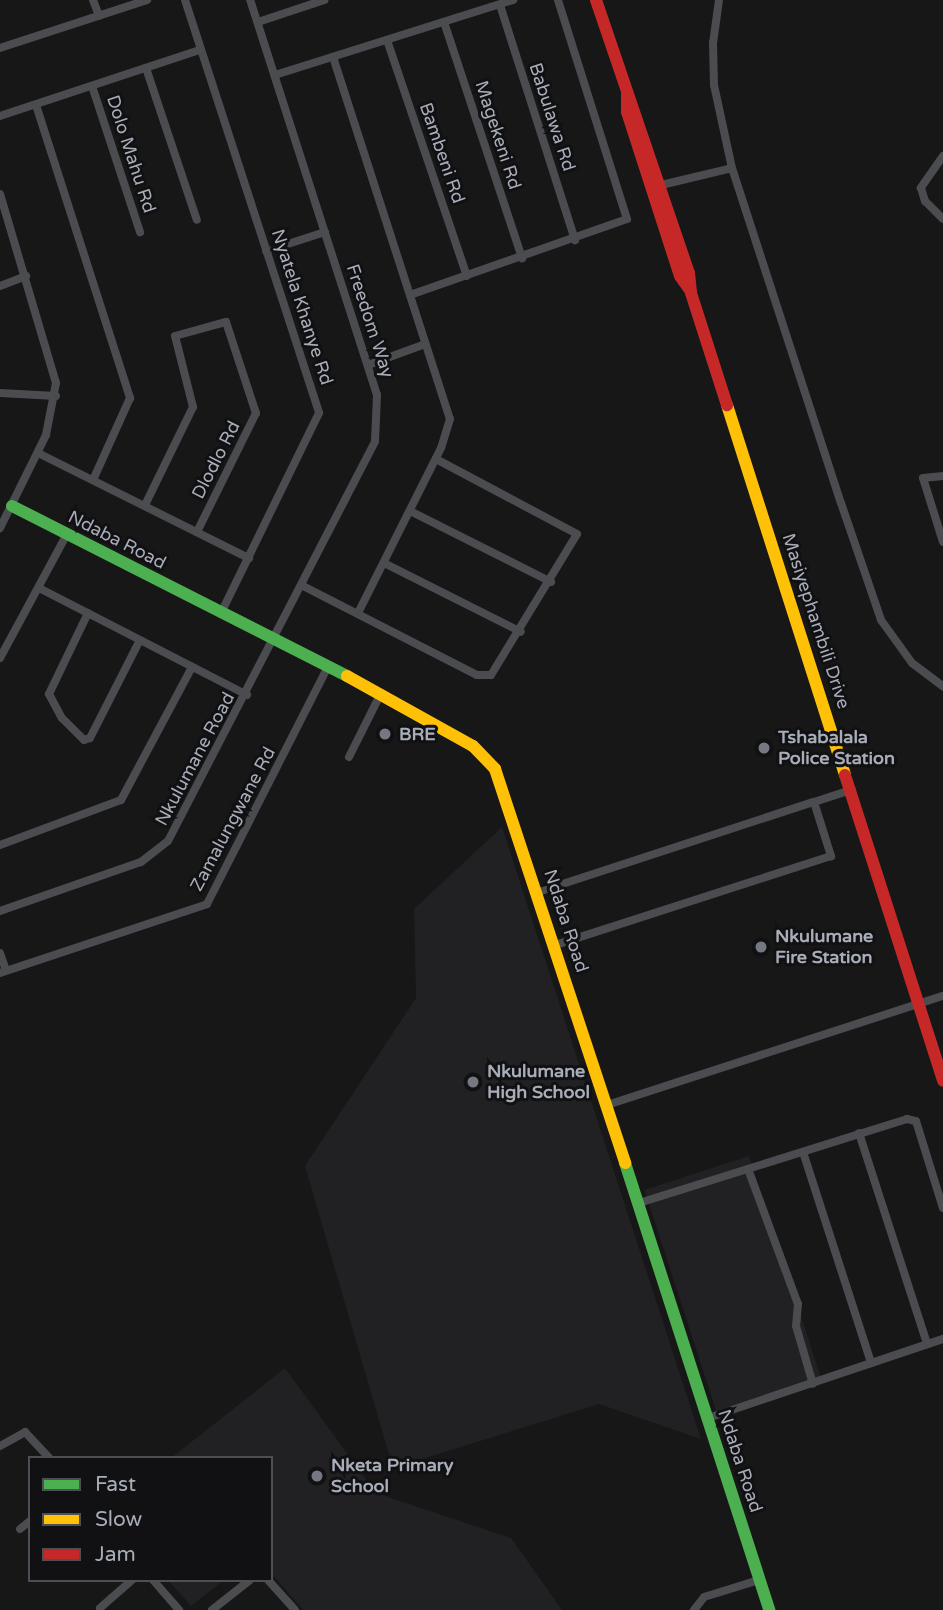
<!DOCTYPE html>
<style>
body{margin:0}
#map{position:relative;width:943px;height:1610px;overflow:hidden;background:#171717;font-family:"Varela Round",sans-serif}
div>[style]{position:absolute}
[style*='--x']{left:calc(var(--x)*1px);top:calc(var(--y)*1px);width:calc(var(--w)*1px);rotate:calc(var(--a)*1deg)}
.built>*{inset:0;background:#212123;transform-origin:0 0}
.street>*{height:8px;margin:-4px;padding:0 4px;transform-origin:4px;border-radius:4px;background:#4b4c50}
.fast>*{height:12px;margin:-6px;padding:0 6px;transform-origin:6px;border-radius:6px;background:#4caf50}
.slow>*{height:12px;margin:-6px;padding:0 6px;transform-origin:6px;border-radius:6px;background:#ffc107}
.jam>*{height:12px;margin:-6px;padding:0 6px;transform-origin:6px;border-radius:6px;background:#c62828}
.dots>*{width:19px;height:19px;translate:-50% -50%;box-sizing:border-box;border:4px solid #111113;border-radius:50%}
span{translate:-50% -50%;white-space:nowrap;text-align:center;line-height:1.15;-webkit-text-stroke:6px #111113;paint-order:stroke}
.street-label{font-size:18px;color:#a8adb8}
.poi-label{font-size:18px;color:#a8adb8;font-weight:700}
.left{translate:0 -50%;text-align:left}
.legend{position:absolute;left:28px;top:1456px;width:245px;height:126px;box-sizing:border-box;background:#111113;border:2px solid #4d4f55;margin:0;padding:9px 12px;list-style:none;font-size:21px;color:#a8adb8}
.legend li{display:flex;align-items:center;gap:14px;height:35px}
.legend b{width:35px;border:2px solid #4d4f55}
</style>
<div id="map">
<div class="built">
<div style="clip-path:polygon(502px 827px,701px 1439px,599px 1404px,393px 1468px,305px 1166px,416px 998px,414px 909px)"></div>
<div style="left:749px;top:1156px;width:237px;height:110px;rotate:72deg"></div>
<div style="clip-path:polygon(285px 1368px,376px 1493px,511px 1538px,562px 1610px,303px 1610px,271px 1573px,271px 1458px,171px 1458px)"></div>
<div style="clip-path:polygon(168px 1580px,224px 1580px,191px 1606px)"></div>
</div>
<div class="street">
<div style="--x:93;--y:0;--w:17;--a:69"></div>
<div style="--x:185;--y:0;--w:434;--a:72"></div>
<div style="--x:319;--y:413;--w:223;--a:116.1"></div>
<div style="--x:719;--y:0;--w:43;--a:97.9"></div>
<div style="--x:713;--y:43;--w:42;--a:88.6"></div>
<div style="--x:714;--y:85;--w:85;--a:77.8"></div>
<div style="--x:732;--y:168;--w:352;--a:72"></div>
<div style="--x:841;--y:503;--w:124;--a:71.1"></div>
<div style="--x:881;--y:620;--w:53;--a:54.2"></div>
<div style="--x:912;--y:663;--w:39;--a:37"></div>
<div style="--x:500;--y:5;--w:247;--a:72.3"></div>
<div style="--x:258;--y:22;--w:70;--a:-18.4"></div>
<div style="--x:444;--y:22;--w:249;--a:71.7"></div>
<div style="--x:387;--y:40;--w:249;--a:71.3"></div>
<div style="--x:0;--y:48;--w:155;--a:-18.1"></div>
<div style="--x:333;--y:57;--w:380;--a:72.1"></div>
<div style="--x:450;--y:419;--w:30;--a:107"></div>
<div style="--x:441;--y:448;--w:185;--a:116.7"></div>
<div style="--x:146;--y:68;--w:160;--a:71.5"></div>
<div style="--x:275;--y:75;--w:250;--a:-17.5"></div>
<div style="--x:92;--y:86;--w:154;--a:71.8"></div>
<div style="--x:36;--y:105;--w:308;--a:72.2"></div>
<div style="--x:130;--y:398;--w:90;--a:114.3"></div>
<div style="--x:0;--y:116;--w:211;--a:-18.3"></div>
<div style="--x:943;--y:156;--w:39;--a:125"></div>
<div style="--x:921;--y:188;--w:14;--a:73"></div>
<div style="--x:925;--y:201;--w:25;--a:45"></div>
<div style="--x:657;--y:186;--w:77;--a:-13.5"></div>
<div style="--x:0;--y:194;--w:197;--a:73.5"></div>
<div style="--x:56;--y:383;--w:53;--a:100.9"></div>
<div style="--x:46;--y:435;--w:104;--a:116.3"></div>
<div style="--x:266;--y:251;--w:62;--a:-17.9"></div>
<div style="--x:0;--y:286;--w:28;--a:-21"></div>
<div style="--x:410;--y:295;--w:230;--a:-19.3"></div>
<div style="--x:627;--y:219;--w:230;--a:-107.5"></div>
<div style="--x:368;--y:365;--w:61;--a:-20.2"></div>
<div style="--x:0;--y:393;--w:56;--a:3.1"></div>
<div style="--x:38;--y:453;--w:236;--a:26.5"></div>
<div style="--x:943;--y:476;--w:20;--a:174"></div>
<div style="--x:923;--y:478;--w:67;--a:72.6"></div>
<div style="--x:145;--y:505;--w:109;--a:-63.9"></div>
<div style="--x:193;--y:407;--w:73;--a:-104.2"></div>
<div style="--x:175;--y:336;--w:53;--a:-15.4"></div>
<div style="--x:226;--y:322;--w:96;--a:71.8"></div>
<div style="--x:256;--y:413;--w:133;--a:116.4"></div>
<div style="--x:410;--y:511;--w:158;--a:26.7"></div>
<div style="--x:384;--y:563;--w:153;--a:26.7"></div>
<div style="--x:303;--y:586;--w:195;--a:27.1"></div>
<div style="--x:477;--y:675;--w:14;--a:0"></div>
<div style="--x:491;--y:675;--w:165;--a:-58.6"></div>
<div style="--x:577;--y:534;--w:160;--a:-152"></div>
<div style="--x:39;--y:588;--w:234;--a:27.2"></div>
<div style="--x:88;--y:613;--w:90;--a:115.7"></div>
<div style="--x:49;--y:694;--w:27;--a:62"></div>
<div style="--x:62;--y:718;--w:31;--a:45"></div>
<div style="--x:84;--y:740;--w:6;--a:-18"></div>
<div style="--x:90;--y:738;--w:110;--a:-63"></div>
<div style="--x:0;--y:658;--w:141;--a:-61.6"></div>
<div style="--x:349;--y:757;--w:72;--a:-63.4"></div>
<div style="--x:814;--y:802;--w:40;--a:-18"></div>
<div style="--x:0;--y:845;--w:129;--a:-20.4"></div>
<div style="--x:121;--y:800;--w:151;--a:-61.9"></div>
<div style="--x:538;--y:892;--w:290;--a:-18.1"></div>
<div style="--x:814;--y:802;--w:57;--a:72.5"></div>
<div style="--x:831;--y:856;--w:290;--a:162.1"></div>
<div style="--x:0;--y:911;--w:149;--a:-19.2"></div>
<div style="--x:141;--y:862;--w:34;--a:-38"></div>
<div style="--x:168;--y:841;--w:450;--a:-62.6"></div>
<div style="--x:375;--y:441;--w:46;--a:-87.5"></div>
<div style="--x:377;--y:395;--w:415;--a:-107.8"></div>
<div style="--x:0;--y:953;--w:18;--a:71"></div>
<div style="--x:0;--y:973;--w:218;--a:-18.4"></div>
<div style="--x:207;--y:904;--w:266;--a:-63"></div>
<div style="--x:607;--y:1105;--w:353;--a:-18"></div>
<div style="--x:859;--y:1133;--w:222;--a:72.1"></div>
<div style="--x:803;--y:1152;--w:222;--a:72.1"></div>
<div style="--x:748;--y:1169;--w:144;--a:69.7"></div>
<div style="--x:798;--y:1304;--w:22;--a:95"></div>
<div style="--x:796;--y:1326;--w:60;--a:73.7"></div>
<div style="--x:639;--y:1203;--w:281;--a:-17.4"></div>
<div style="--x:907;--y:1119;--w:9;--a:13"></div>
<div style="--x:916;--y:1121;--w:91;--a:72.8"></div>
<div style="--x:708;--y:1418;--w:248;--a:-18.6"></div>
<div style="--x:0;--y:1446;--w:29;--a:-29"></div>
<div style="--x:25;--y:1432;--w:35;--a:47"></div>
<div style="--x:20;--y:1529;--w:13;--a:-39"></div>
<div style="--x:153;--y:1580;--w:40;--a:49"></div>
<div style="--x:268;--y:1580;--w:40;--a:48"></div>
<div style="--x:100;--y:1608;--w:43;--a:-41.2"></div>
<div style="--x:212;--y:1610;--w:48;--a:-38.3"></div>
<div style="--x:694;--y:1610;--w:16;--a:-52"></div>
<div style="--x:704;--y:1597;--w:58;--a:-17.2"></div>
</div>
<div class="fast">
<div style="--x:12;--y:506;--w:376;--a:26.9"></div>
<div style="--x:625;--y:1163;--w:470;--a:72.1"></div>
</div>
<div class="slow">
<div style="--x:727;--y:405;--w:388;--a:72.3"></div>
<div style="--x:347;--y:676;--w:144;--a:29.1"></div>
<div style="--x:473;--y:746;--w:32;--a:46"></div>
<div style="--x:495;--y:769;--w:415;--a:71.7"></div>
</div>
<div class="jam">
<div style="--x:596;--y:0;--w:288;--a:71.2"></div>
<div style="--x:689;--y:273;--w:20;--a:84"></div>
<div style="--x:691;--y:293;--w:118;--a:72.2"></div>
<div style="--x:627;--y:94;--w:18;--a:90"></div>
<div style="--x:627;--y:112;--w:172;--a:72.1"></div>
<div style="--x:680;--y:276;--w:16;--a:55"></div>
<div style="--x:845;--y:775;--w:321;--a:72.2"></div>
</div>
<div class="dots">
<div style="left:385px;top:734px;background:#757880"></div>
<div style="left:764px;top:748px;background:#757880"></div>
<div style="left:761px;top:947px;background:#757880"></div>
<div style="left:473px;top:1082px;background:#757880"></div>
<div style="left:317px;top:1476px;background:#757880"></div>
</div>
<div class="street-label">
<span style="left:552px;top:117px;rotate:72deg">Babulawa Rd</span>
<span style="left:498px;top:135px;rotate:72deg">Magekeni Rd</span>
<span style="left:442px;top:153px;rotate:71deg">Bambeni Rd</span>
<span style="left:131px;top:154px;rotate:72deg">Dolo Mahu Rd</span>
<span style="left:302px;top:307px;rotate:72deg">Nyatela Khanye Rd</span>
<span style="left:370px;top:321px;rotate:72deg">Freedom Way</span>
<span style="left:216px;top:460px;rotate:-63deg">Dlodlo Rd</span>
<span style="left:117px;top:540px;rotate:27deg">Ndaba Road</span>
<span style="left:816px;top:621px;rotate:72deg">Masiyephambili Drive</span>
<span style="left:195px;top:759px;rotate:-62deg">Nkulumane Road</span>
<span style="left:233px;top:819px;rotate:-62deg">Zamalungwane Rd</span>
<span style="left:566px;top:921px;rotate:72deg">Ndaba Road</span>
<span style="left:740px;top:1461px;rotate:72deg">Ndaba Road</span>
</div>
<div class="poi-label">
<span class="left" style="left:399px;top:734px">BRE</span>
<span class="left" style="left:778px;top:748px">Tshabalala<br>Police Station</span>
<span class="left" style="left:775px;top:947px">Nkulumane<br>Fire Station</span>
<span class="left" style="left:487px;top:1082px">Nkulumane<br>High School</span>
<span class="left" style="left:331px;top:1476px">Nketa Primary<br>School</span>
</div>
<ul class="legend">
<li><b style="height:9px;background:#4caf50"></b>Fast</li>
<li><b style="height:9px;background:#ffc107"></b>Slow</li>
<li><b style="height:9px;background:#c62828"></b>Jam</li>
</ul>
</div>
